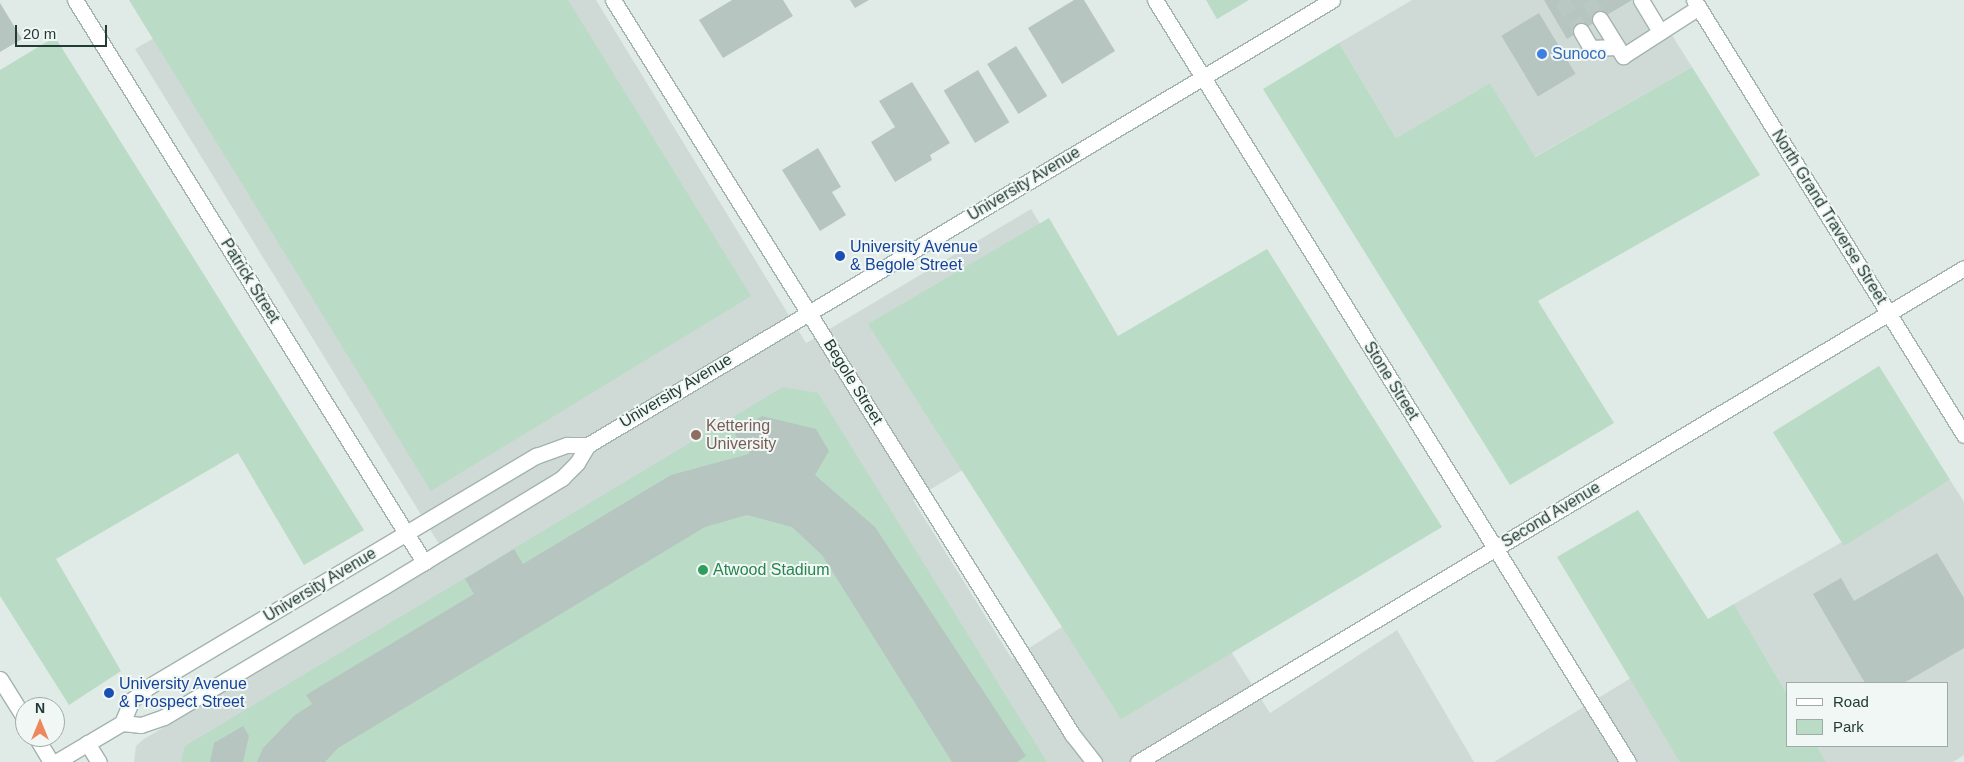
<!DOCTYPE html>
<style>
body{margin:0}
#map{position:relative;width:1964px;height:762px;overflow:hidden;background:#e0ebe7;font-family:Arial,sans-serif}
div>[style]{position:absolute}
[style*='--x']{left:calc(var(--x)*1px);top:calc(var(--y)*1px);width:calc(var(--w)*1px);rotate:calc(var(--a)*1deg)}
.built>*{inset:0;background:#cfdad6}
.green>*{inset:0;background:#badbc5;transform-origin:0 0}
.building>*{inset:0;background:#b6c5c0;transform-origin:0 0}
.minor-tunnel>*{height:15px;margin-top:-7.5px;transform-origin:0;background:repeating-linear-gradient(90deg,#bac8c3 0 15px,transparent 0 23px)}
.roads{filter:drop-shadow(1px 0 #a3b3ae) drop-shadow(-1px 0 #a3b3ae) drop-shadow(0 1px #a3b3ae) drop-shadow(0 -1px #a3b3ae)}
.minor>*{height:15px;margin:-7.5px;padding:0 7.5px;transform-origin:7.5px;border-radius:7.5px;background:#fff}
.dots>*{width:14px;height:14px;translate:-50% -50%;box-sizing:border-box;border:2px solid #f1f7f4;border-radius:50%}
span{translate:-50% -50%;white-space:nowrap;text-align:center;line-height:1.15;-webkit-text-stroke:4px #f1f7f4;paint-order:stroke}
.shop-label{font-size:16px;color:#366cbe}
.left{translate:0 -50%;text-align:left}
.street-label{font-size:16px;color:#223b35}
.transit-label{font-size:16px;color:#164399}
.education-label{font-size:16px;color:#785e54}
.leisure-label{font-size:16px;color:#27864d}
.legend{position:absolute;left:1786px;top:682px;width:162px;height:65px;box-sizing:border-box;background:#f1f7f4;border:1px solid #9eaca8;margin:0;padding:6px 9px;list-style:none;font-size:15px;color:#223b35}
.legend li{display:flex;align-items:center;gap:10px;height:25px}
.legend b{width:25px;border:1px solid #9eaca8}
.north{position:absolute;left:15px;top:697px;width:50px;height:50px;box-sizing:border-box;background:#f1f7f4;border:1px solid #9eaca8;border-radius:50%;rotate:0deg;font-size:14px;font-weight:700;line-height:20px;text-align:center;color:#223b35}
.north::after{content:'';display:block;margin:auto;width:18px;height:22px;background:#ed875c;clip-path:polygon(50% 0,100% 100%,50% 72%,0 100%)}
.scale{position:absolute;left:15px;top:25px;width:92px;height:22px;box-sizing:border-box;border:2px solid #223b35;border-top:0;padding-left:6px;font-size:15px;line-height:18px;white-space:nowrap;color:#223b35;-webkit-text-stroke:4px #f1f7f4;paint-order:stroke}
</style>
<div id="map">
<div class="built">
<div style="clip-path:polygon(219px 0,596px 0,806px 343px,1031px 209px,1128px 370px,913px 500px,1012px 659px,1171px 557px,1270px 713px,1397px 630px,1474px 762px,134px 762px,136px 746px,144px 739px,447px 557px,135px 49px)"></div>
<div style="clip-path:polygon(1412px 0,1650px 0,1692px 67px,1534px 157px,1490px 83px,1396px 138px,1339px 43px)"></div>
<div style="clip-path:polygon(1950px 480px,1964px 502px,1964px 755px,1953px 762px,1826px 762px,1817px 746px,1948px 746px,1948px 683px,1788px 683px,1788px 696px,1734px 604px)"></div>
<div style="clip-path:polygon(1732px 616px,1788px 746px,1818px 762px,1494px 762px)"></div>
</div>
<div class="green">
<div style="clip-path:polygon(129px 0,568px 0,751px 296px,431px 491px)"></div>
<div style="clip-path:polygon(1206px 0,1249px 0,1217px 19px)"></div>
<div style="clip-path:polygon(55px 37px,364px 530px,304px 565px,238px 453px,56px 559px,121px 671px,69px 705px,0 596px,0 70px)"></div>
<div style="clip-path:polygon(1339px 43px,1396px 138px,1490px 83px,1535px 157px,1692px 67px,1760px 175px,1538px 301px,1614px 423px,1510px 485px,1263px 89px)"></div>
<div style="clip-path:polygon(1049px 218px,1118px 336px,1267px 249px,1442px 527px,1121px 719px,868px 324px)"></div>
<div style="left:1879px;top:366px;width:134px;height:125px;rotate:58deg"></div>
<div style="clip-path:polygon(783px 387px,818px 393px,1047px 762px,181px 762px,185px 746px)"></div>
<div style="clip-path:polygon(1638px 510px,1708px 619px,1734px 604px,1788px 696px,1788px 746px,1817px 746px,1826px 762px,1680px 762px,1557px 557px)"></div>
</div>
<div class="building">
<div style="clip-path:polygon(732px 0,783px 0,793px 16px,723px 58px,699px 20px)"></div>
<div style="clip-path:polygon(850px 0,869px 0,855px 8px)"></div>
<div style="clip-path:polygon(1074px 0,1084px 0,1115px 51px,1062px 84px,1028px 28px)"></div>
<div style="clip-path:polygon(1544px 0,1632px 0,1567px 39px)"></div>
<div style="clip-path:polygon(0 3px,22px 39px,0 52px)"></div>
<div style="left:1539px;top:13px;width:71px;height:44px;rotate:59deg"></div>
<div style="left:1016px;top:46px;width:59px;height:34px;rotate:58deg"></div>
<div style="left:978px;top:70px;width:61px;height:40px;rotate:59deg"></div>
<div style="clip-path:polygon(912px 82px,950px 143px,930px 155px,932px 160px,895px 182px,871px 142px,895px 127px,879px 101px)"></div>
<div style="clip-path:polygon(818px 148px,841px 187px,832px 192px,846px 215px,820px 231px,782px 170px)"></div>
<div style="clip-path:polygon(762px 416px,816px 429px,829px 451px,815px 475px,875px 527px,1026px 756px,1017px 762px,952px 762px,822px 555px,792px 527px,747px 515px,705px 527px,338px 748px,325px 762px,257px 762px,263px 748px,295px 715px,312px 704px,306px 695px,474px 594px,465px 579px,514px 549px,523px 564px,671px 475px,749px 454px,750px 446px,740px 443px,735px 434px)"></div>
<div style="clip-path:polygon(1937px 553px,1964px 598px,1964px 648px,1904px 683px,1865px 683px,1813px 594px,1841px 578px,1854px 601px)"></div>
<div style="clip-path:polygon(243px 726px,249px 736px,243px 762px,210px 762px,214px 743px)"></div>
</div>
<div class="minor-tunnel">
<div style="--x:1562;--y:0;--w:36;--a:58"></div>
<div style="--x:1589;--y:0;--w:22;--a:60"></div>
</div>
<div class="roads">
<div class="minor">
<div style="--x:75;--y:0;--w:662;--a:58.16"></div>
<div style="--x:613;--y:0;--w:866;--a:57.98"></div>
<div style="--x:1072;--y:734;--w:36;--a:52"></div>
<div style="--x:1155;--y:0;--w:897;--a:58.17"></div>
<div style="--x:1641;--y:0;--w:37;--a:59"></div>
<div style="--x:1694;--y:0;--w:512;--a:58.17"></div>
<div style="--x:1600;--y:19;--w:44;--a:58.1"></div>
<div style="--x:1623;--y:56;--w:90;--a:-32.8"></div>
<div style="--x:1581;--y:31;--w:20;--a:60"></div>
<div style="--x:1591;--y:48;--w:26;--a:-2"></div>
<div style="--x:0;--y:679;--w:47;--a:58"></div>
<div style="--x:122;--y:723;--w:19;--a:6"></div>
<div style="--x:141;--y:725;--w:24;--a:-19"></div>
<div style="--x:164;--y:717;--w:255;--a:-30.7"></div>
<div style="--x:383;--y:587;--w:210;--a:-31.3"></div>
<div style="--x:562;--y:478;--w:21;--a:-45"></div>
<div style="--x:577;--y:463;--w:21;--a:-59"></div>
<div style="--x:36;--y:737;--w:29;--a:59"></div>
<div style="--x:87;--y:743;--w:22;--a:58"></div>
<div style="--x:56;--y:762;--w:77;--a:-30.6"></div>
<div style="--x:122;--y:723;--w:25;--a:-67"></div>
<div style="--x:132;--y:700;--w:21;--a:-39"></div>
<div style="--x:148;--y:687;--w:452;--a:-30.8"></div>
<div style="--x:536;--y:456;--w:33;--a:-20"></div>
<div style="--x:567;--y:445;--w:21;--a:0"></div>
<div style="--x:588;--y:445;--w:867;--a:-30.88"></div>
<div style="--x:1138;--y:762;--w:962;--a:-30.88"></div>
</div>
</div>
<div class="dots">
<div style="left:1542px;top:54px;background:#3f7fe0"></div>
<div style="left:840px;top:256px;background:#1a4fb4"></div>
<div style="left:696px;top:435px;background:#8d6e63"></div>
<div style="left:703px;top:570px;background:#2e9e5b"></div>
<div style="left:109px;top:693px;background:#1a4fb4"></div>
</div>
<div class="shop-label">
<span class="left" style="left:1552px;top:54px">Sunoco</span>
</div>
<div class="street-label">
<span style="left:1024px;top:184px;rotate:-31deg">University Avenue</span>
<span style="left:1829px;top:217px;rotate:58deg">North Grand Traverse Street</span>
<span style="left:250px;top:281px;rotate:58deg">Patrick Street</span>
<span style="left:1391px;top:381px;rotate:58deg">Stone Street</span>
<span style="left:853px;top:382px;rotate:58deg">Begole Street</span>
<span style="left:676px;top:391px;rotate:-31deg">University Avenue</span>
<span style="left:1551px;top:515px;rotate:-31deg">Second Avenue</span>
<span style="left:320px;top:585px;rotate:-31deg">University Avenue</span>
</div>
<div class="transit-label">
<span class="left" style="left:850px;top:256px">University Avenue<br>&amp; Begole Street</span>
<span class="left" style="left:119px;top:693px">University Avenue<br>&amp; Prospect Street</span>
</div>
<div class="education-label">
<span class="left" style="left:706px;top:435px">Kettering<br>University</span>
</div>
<div class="leisure-label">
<span class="left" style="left:713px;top:570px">Atwood Stadium</span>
</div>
<ul class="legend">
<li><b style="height:6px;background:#fff"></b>Road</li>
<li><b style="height:14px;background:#badbc5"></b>Park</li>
</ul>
<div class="north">N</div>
<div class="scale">20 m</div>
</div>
